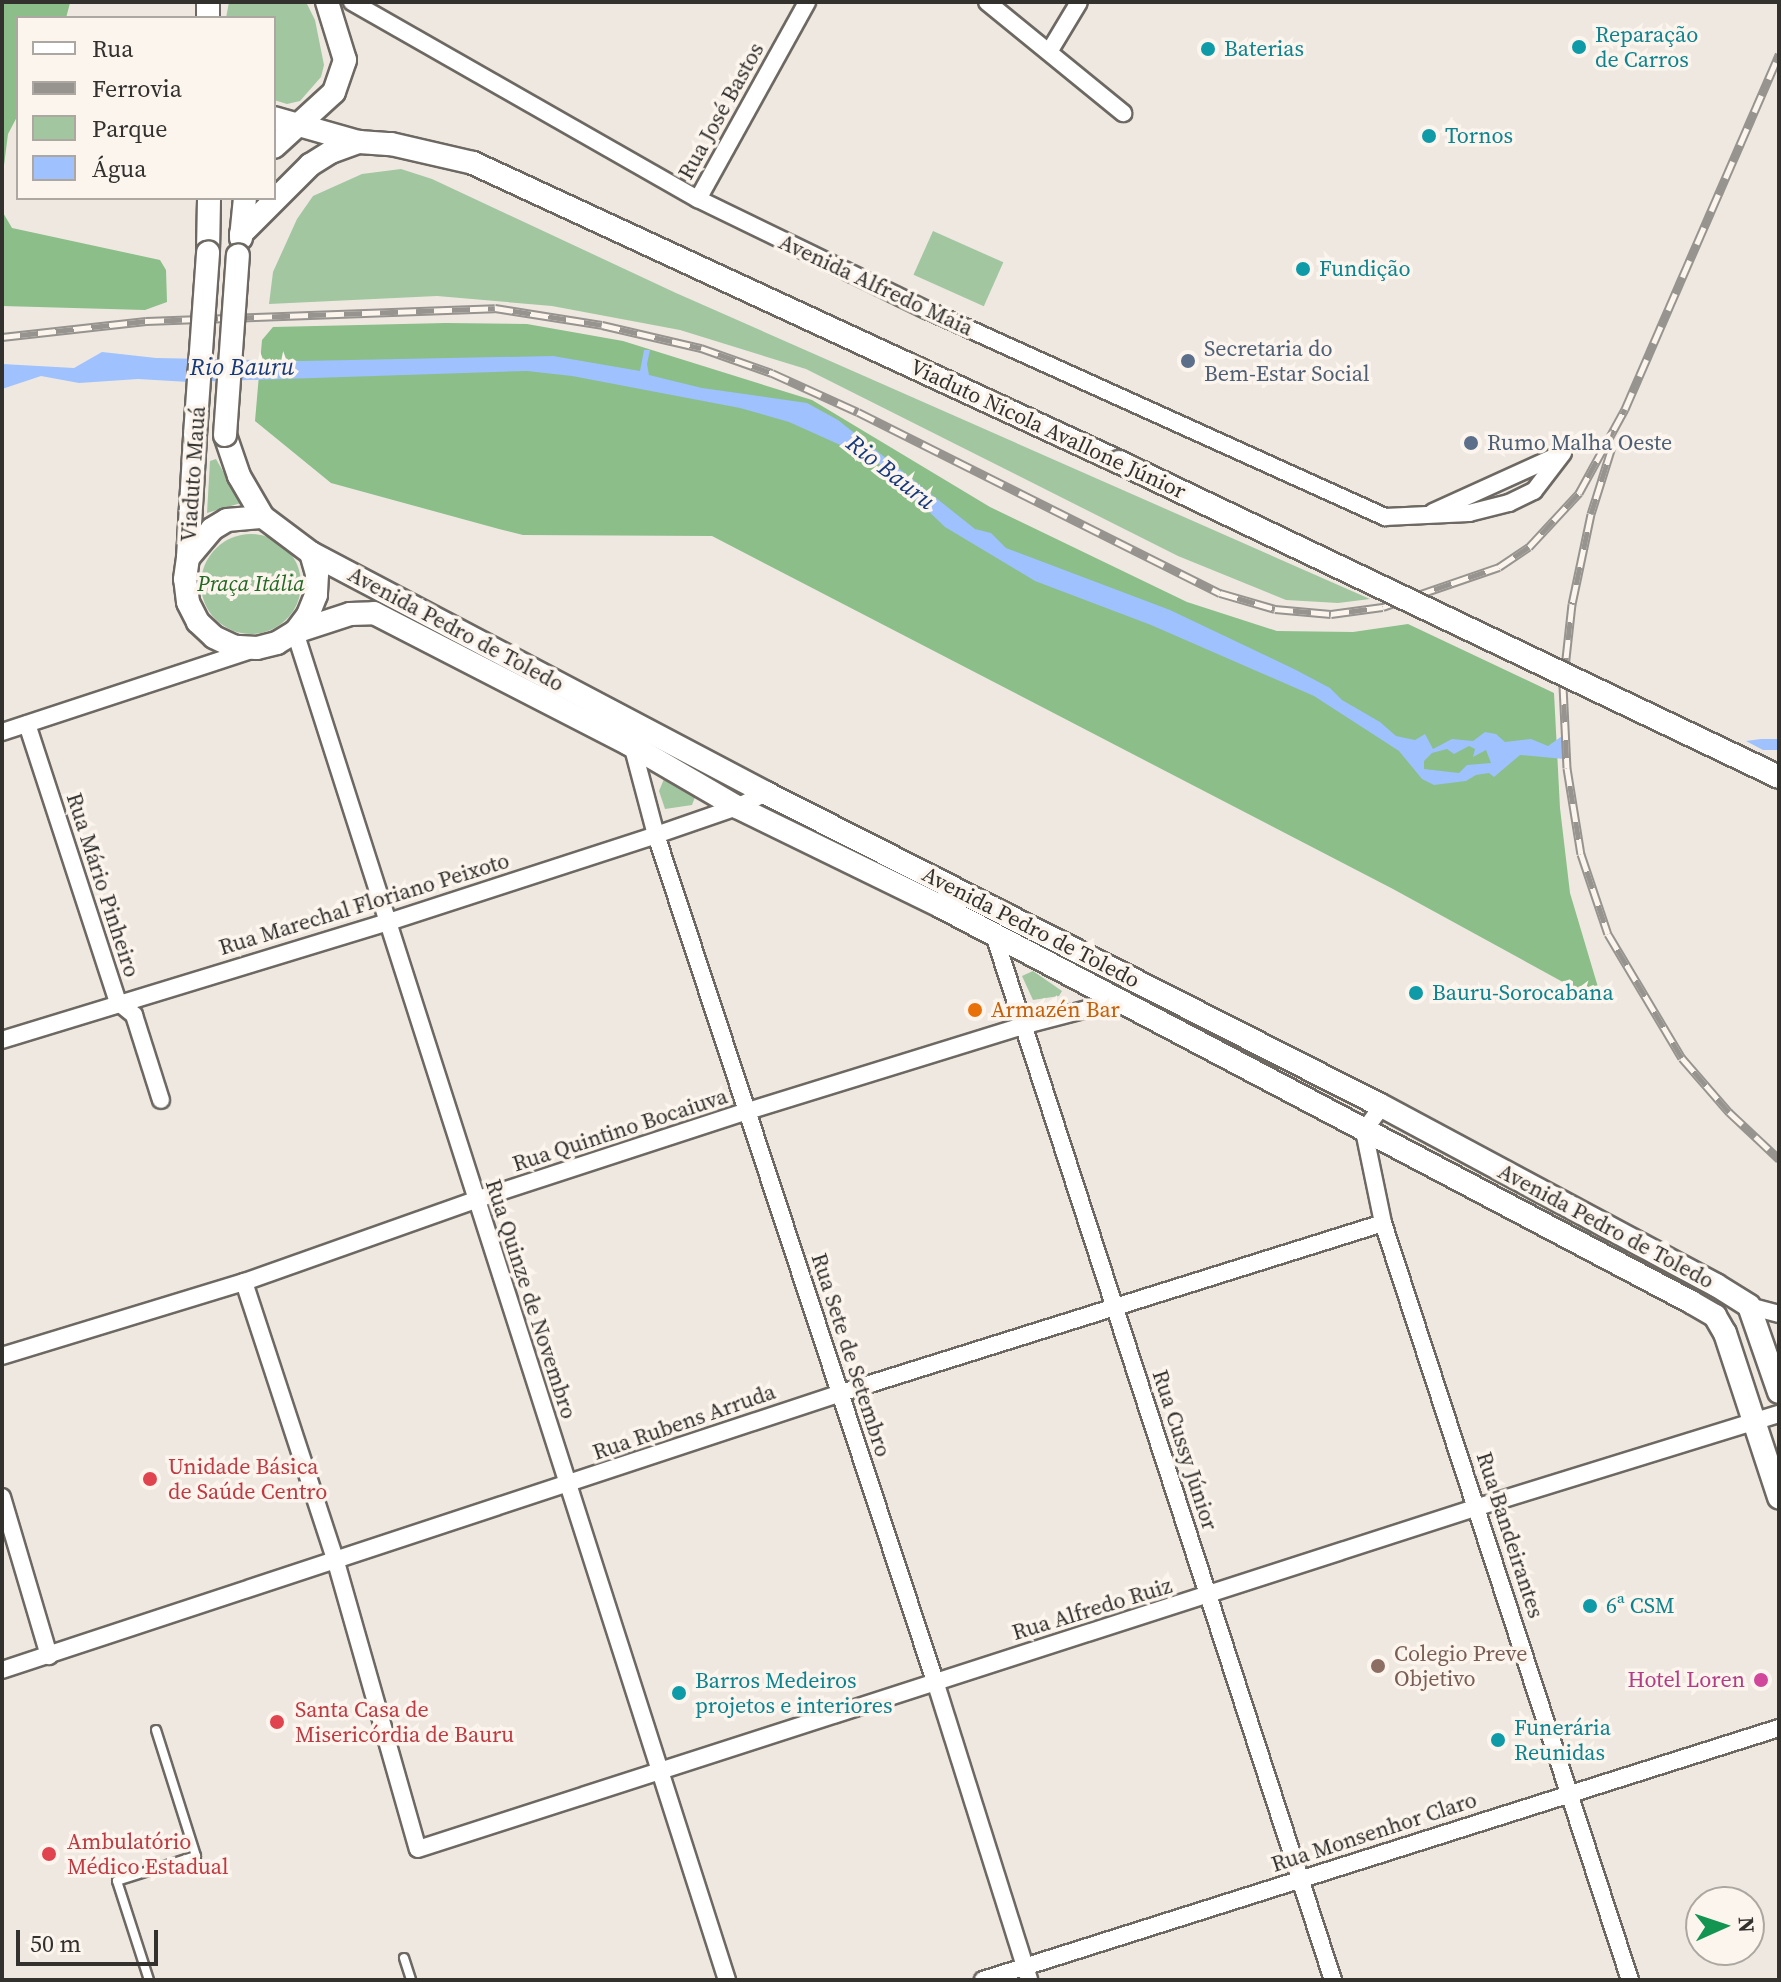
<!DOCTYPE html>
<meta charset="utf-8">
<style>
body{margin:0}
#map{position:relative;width:1781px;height:1982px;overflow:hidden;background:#eee8e1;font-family:"Source Serif 4",serif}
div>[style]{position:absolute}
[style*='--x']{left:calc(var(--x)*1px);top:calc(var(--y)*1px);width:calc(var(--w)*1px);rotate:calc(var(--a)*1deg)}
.green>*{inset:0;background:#a2c6a0;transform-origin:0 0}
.round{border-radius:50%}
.forest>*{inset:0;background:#8bbe89}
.water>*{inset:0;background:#9fc1fd}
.roads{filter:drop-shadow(2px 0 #6d6862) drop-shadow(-2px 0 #6d6862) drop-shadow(0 2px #6d6862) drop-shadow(0 -2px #6d6862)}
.service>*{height:8px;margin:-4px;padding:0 4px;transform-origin:4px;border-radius:4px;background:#fff}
.minor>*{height:16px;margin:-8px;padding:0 8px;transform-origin:8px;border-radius:8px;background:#fff}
.secondary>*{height:22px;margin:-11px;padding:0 11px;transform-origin:11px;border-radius:11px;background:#fff}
.rail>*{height:9px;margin-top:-4.5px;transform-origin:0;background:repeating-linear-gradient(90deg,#fcf5ee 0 18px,#97938e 0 36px);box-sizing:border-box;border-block:2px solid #97938e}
.bridges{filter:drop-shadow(2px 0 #6d6862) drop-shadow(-2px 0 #6d6862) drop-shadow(0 2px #6d6862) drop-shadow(0 -2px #6d6862)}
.secondary-bridge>*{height:22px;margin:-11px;padding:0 11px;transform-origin:11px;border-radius:11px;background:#fff}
.dots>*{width:22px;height:22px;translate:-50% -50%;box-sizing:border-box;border:4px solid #fcf5ee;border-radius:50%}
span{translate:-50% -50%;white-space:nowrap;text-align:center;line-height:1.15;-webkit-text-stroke:7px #fcf5ee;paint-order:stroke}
.culture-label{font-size:22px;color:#0d838f}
.left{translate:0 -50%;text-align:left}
.street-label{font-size:22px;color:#33312e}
.service-label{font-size:22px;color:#4e5e75}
.park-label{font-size:22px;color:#226723;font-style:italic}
.food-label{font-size:22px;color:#c56008}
.health-label{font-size:22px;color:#be3a42}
.education-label{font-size:22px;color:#785e54}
.hotel-label{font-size:22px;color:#b23c85}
.right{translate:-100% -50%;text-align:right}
.water-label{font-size:24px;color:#15397c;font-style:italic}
.frame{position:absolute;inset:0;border:4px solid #33312e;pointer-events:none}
.legend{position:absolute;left:16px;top:16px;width:260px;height:184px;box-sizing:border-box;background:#fcf5ee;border:2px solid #aca7a1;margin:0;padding:10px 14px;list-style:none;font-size:24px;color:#33312e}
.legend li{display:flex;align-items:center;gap:16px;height:40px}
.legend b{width:40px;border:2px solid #aca7a1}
.north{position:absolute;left:1685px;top:1886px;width:80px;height:80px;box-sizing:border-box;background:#fcf5ee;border:2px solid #aca7a1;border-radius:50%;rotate:87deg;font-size:22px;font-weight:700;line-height:32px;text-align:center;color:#33312e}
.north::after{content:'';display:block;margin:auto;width:28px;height:36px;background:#149451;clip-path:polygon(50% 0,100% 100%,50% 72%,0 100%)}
.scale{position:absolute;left:16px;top:1930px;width:142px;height:36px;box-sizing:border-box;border:4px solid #33312e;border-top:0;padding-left:10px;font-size:24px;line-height:28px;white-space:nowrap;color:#33312e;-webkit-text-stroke:6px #fcf5ee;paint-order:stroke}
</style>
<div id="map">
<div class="green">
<div style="clip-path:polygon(229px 2px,306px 2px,315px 20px,324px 65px,321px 77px,300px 101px,287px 104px,274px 100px,274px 18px,226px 18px)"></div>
<div style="clip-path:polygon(401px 169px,432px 179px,676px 293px,1370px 599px,1338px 603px,1286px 600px,1178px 556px,806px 369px,680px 330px,552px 306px,437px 296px,269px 304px,273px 272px,297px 219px,313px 196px,362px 174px)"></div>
<div style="left:933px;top:231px;width:77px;height:48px;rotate:24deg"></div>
<div style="clip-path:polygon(216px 459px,241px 503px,207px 513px,210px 461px)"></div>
<div class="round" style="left:201px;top:534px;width:100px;height:100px"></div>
<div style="clip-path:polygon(664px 779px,697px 792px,692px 805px,665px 809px,659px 791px)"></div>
<div style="clip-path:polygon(1033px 971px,1062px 991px,1059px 996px,1033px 1000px,1022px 976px)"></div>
</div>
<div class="forest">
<div style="clip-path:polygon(2px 2px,70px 3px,66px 18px,18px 18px,18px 115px,8px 134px,2px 181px)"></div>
<div style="clip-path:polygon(2px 211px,12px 228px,160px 260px,166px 270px,167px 302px,145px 310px,2px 306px)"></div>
<div style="clip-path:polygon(446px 323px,527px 324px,623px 341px,812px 400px,990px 507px,1187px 602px,1277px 631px,1353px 632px,1408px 624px,1554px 693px,1560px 808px,1570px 893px,1603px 1004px,1393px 889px,712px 536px,523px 535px,499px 529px,331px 483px,255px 421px,262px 340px,273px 327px)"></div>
</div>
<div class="water">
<div style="clip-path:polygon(evenodd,644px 350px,650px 350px,647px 364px,649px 375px,702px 388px,807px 403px,838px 420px,975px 529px,991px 533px,1006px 548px,1170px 610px,1296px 670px,1330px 688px,1342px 700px,1380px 722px,1396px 736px,1415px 740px,1425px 734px,1433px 749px,1452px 739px,1473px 741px,1485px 732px,1496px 734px,1505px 742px,1531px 739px,1548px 746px,1565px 734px,1564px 759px,1520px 755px,1494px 777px,1489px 773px,1476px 775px,1466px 781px,1434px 785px,1422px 779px,1399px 751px,1314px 696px,1151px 625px,1035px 581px,945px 527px,876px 461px,789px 422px,740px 408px,572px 376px,527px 371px,189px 382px,138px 379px,79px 383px,41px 376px,2px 389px,2px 364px,74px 368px,102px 352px,156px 358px,301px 361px,553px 356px,640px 371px,644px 350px,1469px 746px,1475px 749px,1473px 757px,1486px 750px,1491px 763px,1467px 765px,1459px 773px,1424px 769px,1424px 761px,1432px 753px,1447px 749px,1454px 754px,1469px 746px)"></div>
<div style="clip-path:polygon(1761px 739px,1779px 739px,1779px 750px,1763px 750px,1746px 741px)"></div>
</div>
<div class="roads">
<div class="service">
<div style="--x:404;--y:1958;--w:23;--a:72"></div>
<div style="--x:149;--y:1980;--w:104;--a:-107.9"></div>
<div style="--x:117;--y:1881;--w:83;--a:-17.6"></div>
<div style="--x:196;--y:1856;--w:132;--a:-107.6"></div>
</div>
<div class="minor">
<div style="--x:352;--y:2;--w:398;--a:29.7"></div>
<div style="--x:698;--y:199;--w:254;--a:25.9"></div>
<div style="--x:927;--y:310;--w:503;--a:24.32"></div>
<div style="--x:1385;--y:517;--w:84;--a:-2.7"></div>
<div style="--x:1469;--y:513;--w:41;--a:-14"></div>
<div style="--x:1509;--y:503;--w:28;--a:-26"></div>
<div style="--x:1534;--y:491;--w:48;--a:-52.7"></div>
<div style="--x:987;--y:2;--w:176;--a:39.2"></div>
<div style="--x:1049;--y:52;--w:58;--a:-59"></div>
<div style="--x:698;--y:199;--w:225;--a:-61"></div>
<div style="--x:1433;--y:512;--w:141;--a:-24.4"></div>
<div style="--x:295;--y:632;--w:1416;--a:72.23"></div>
<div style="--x:27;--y:724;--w:293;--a:71.9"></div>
<div style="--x:118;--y:1002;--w:21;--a:39"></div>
<div style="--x:134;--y:1015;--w:89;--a:72.4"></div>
<div style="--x:2;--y:732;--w:262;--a:-18.2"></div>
<div style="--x:631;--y:741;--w:97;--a:75.1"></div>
<div style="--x:656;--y:835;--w:891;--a:71.75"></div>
<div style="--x:935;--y:1681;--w:313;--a:72.5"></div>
<div style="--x:994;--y:935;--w:1099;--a:72.03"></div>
<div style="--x:2;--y:1040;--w:405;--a:-17"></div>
<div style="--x:389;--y:922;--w:281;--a:-18"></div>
<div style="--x:656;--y:835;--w:86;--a:-19.1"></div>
<div style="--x:737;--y:807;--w:32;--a:-26"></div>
<div style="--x:1382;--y:1106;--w:31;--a:126"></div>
<div style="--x:1364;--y:1131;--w:94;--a:78.3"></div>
<div style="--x:1383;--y:1223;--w:796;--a:71.93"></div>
<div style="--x:244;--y:1282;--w:295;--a:71.8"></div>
<div style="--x:336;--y:1562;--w:298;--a:74.1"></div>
<div style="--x:418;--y:1849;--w:1114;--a:-17.88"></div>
<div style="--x:1478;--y:1507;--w:315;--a:-17.2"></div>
<div style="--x:1749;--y:1306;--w:31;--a:15"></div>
<div style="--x:2;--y:1356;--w:253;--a:-17"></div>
<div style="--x:244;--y:1282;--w:245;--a:-19.5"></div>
<div style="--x:475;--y:1200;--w:287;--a:-18.1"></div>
<div style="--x:748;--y:1111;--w:287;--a:-17.2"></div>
<div style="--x:1022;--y:1026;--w:99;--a:-14.6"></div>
<div style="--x:2;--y:1497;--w:166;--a:73.5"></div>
<div style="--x:2;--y:1670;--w:884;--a:-18.27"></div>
<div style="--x:841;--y:1393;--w:568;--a:-17.41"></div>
<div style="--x:983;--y:1980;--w:835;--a:-17.57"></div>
</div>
<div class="secondary">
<div style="--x:208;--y:2;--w:16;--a:90"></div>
<div style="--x:274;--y:118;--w:88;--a:15.8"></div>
<div style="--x:359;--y:142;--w:32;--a:4"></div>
<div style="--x:391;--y:144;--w:84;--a:13"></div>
<div style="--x:473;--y:163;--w:712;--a:24.84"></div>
<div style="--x:274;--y:147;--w:81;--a:-42.5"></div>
<div style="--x:334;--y:92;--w:34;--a:-71"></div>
<div style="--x:345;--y:60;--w:61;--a:-107.2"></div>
<div style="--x:241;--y:234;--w:98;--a:-45"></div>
<div style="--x:310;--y:165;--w:25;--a:-32"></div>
<div style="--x:331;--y:152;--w:30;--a:-20"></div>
<div style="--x:241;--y:238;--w:40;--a:-84.3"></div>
<div style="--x:208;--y:252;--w:54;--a:-88.9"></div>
<div style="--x:225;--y:435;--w:43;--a:71.1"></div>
<div style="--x:239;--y:476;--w:48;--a:59.7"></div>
<div style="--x:263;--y:517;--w:60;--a:36.9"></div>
<div style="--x:311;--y:553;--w:22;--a:74"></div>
<div style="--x:317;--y:574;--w:21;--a:93"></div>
<div style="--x:316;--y:595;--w:22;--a:112"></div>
<div style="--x:308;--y:615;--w:21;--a:127"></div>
<div style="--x:295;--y:632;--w:21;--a:149"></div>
<div style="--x:277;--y:643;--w:21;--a:166"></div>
<div style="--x:257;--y:648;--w:22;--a:-177"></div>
<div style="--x:235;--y:647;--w:23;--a:-155"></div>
<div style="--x:214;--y:637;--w:22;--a:-137"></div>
<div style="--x:198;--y:622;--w:22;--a:-117"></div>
<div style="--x:188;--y:602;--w:23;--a:-97"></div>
<div style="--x:185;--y:579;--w:21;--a:-82"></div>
<div style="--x:188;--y:558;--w:38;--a:-50"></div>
<div style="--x:212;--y:529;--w:17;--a:-31"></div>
<div style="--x:227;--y:520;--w:36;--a:-5"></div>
<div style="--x:311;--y:553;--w:514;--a:27.81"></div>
<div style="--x:766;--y:793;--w:691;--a:26.94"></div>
<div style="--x:1382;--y:1106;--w:379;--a:28.2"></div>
<div style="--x:1716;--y:1285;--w:39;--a:32"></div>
<div style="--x:1749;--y:1306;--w:91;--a:70.8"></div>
<div style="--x:188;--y:558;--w:123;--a:-86.7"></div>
<div style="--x:295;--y:632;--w:58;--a:-18.1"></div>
<div style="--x:350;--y:614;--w:24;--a:-2"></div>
<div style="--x:374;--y:613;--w:287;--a:27.2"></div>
<div style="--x:629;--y:744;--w:125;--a:30.3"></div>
<div style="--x:737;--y:807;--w:226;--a:26"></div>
<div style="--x:940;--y:906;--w:849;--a:27.8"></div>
<div style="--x:1691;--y:1302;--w:28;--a:30"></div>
<div style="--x:1715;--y:1316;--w:20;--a:60"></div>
<div style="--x:1725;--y:1333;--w:173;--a:71.8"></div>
</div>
</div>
<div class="rail">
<div style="--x:2;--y:337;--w:145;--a:-6.3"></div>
<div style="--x:146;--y:321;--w:349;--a:-2.1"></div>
<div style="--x:495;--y:308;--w:108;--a:9"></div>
<div style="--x:602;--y:325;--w:102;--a:13.1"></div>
<div style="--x:701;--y:348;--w:75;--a:19.4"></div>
<div style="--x:772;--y:373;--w:94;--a:24.4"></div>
<div style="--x:858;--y:412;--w:405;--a:26.6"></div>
<div style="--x:1220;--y:593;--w:57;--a:16.2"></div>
<div style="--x:1275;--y:609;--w:56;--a:5.1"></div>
<div style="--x:1331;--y:614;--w:52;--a:-7.7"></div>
<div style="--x:1383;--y:607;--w:123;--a:-19"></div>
<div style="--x:1499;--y:567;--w:36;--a:-34"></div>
<div style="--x:1529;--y:547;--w:74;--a:-47.2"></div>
<div style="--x:1579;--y:493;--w:96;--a:-61.3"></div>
<div style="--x:1625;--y:409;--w:387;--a:-66.5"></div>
<div style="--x:1612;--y:447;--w:70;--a:107.4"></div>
<div style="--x:1591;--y:514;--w:92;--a:101.9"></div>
<div style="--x:1572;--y:604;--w:82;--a:96.3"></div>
<div style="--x:1563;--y:686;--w:82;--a:87.2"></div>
<div style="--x:1567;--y:768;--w:87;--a:80.8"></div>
<div style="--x:1581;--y:854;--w:84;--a:71.4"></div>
<div style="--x:1608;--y:934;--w:144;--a:59.2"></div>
<div style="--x:1682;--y:1058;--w:72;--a:49"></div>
<div style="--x:1729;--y:1112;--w:69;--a:43.2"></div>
</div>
<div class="bridges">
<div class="secondary-bridge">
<div style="--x:195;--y:435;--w:183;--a:-85.9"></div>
<div style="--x:225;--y:435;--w:180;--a:-85.9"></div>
<div style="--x:1119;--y:462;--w:731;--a:25.51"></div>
</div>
</div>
<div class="dots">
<div style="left:1579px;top:47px;background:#0f9aa8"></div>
<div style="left:1208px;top:49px;background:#0f9aa8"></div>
<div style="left:1429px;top:136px;background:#0f9aa8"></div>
<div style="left:1303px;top:269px;background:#0f9aa8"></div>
<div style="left:1188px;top:361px;background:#5c6f8a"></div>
<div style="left:1471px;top:443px;background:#5c6f8a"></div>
<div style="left:1416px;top:993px;background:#0f9aa8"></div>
<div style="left:975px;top:1010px;background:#e8710a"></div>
<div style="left:150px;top:1479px;background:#e0444e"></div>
<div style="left:1590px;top:1606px;background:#0f9aa8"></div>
<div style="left:1378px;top:1666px;background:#8d6e63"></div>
<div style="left:1761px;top:1680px;background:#d1479c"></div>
<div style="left:679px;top:1693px;background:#0f9aa8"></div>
<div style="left:277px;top:1722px;background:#e0444e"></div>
<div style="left:1498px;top:1740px;background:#0f9aa8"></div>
<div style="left:49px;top:1854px;background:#e0444e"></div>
</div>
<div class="culture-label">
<span class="left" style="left:1595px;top:47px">Reparação<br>de Carros</span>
<span class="left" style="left:1224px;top:49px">Baterias</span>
<span class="left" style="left:1445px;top:136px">Tornos</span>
<span class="left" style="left:1319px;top:269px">Fundição</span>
<span class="left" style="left:1432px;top:993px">Bauru-Sorocabana</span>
<span class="left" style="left:1606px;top:1606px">6ª CSM</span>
<span class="left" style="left:695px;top:1693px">Barros Medeiros<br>projetos e interiores</span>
<span class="left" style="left:1514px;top:1740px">Funerária<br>Reunidas</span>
</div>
<div class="street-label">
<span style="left:721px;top:111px;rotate:-61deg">Rua José Bastos</span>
<span style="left:876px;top:285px;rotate:25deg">Avenida Alfredo Maia</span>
<span style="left:1048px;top:429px;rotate:25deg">Viaduto Nicola Avallone Júnior</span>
<span style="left:193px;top:474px;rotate:-86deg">Viaduto Mauá</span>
<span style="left:456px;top:629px;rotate:28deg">Avenida Pedro de Toledo</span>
<span style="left:103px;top:885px;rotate:72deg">Rua Mário Pinheiro</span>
<span style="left:364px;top:904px;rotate:-17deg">Rua Marechal Floriano Peixoto</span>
<span style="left:1031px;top:927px;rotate:27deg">Avenida Pedro de Toledo</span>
<span style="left:620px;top:1130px;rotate:-18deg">Rua Quintino Bocaiuva</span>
<span style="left:1606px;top:1226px;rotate:28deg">Avenida Pedro de Toledo</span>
<span style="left:531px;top:1299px;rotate:72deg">Rua Quinze de Novembro</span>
<span style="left:851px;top:1355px;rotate:72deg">Rua Sete de Setembro</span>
<span style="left:684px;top:1422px;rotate:-19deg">Rua Rubens Arruda</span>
<span style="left:1185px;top:1450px;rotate:72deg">Rua Cussy Júnior</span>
<span style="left:1510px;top:1535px;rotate:72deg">Rua Bandeirantes</span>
<span style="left:1092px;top:1609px;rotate:-17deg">Rua Alfredo Ruiz</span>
<span style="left:1374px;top:1832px;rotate:-18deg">Rua Monsenhor Claro</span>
</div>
<div class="service-label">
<span class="left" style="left:1204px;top:361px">Secretaria do<br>Bem-Estar Social</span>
<span class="left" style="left:1487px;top:443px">Rumo Malha Oeste</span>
</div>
<div class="park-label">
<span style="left:251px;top:584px">Praça Itália</span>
</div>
<div class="food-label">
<span class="left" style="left:991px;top:1010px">Armazén Bar</span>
</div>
<div class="health-label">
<span class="left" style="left:168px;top:1479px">Unidade Básica<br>de Saúde Centro</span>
<span class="left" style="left:295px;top:1722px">Santa Casa de<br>Misericórdia de Bauru</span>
<span class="left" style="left:67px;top:1854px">Ambulatório<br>Médico Estadual</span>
</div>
<div class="education-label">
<span class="left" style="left:1394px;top:1666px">Colegio Preve<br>Objetivo</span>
</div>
<div class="hotel-label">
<span class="right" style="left:1745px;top:1680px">Hotel Loren</span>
</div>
<div class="water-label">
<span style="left:242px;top:367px">Rio Bauru</span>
<span style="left:891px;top:472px;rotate:38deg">Rio Bauru</span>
</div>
<div class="frame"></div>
<ul class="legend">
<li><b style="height:10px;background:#fff"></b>Rua</li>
<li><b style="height:10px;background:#97938e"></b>Ferrovia</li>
<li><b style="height:22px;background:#a2c6a0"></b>Parque</li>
<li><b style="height:22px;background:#9fc1fd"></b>Água</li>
</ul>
<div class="north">N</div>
<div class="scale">50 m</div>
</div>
